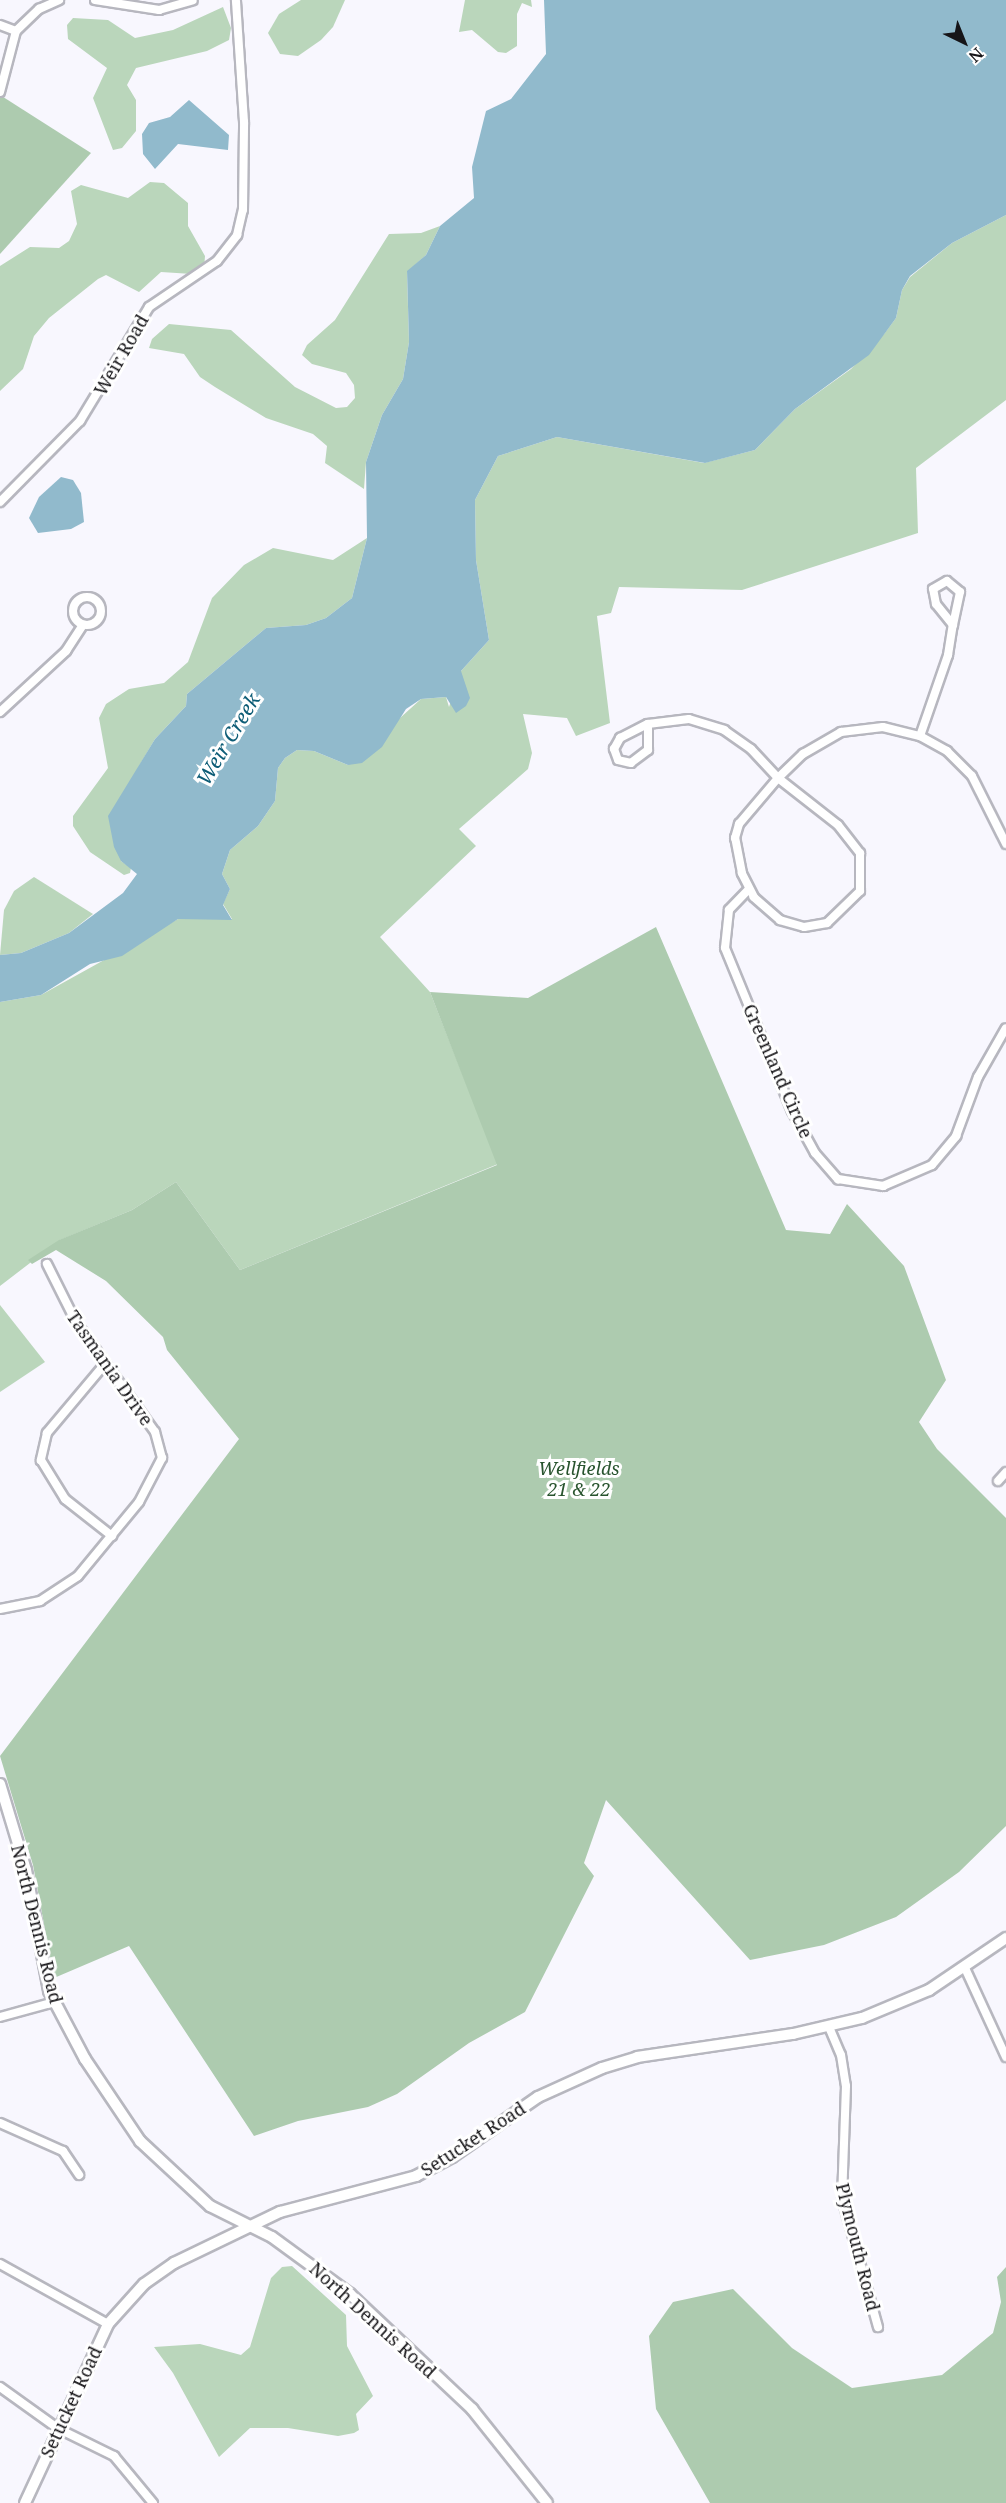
<!DOCTYPE html>
<style>
body{margin:0}
#map{position:relative;width:1006px;height:2503px;overflow:hidden;background:#f8f7fe;font-family:"Noto Serif",serif}
div>[style]{position:absolute}
[style*='--x']{left:calc(var(--x)*1px);top:calc(var(--y)*1px);width:calc(var(--w)*1px);rotate:calc(var(--a)*1deg)}
.green>*{inset:0;background:#bad6bb}
.forest>*{inset:0;background:#adcbaf}
.water>*{inset:0;background:#91bacc}
.roads{filter:drop-shadow(2px 0 #b7b7bf) drop-shadow(-2px 0 #b7b7bf) drop-shadow(0 2px #b7b7bf) drop-shadow(0 -2px #b7b7bf)}
.minor>*{height:8px;margin:-4px;padding:0 4px;transform-origin:4px;border-radius:4px;background:#fff}
.minor>.ring{margin:-4px;padding:0;box-sizing:content-box;background:none;border:8px solid #fff;border-radius:50%}
.secondary>*{height:10px;margin:-5px;padding:0 5px;transform-origin:5px;border-radius:5px;background:#fff}
span{translate:-50% -50%;white-space:nowrap;text-align:center;line-height:1.15;-webkit-text-stroke:6px #fff;paint-order:stroke}
.street-label{font-size:18px;color:#161518}
.park-label{font-size:18px;color:#28542e;font-style:italic}
.water-label{font-size:20px;color:#0d5c76;font-style:italic}
.north{position:absolute;left:934px;top:12px;width:60px;height:60px;-webkit-text-stroke:4px #fff;paint-order:stroke;rotate:137deg;font-size:16px;font-weight:700;line-height:24px;text-align:center;color:#161518}
.north::after{content:'';display:block;margin:auto;width:21px;height:27px;background:#161518;clip-path:polygon(50% 0,100% 100%,50% 72%,0 100%)}
</style>
<div id="map">
<div class="green">
<div style="clip-path:polygon(301px 0,345px 0,333px 27px,321px 40px,298px 56px,280px 54px,268px 33px,279px 14px)"></div>
<div style="clip-path:polygon(465px 0,531px 0,532px 7px,522px 3px,517px 14px,517px 46px,506px 53px,498px 52px,472px 30px,459px 32px)"></div>
<div style="clip-path:polygon(223px 7px,231px 28px,229px 40px,207px 51px,136px 68px,127px 85px,136px 100px,136px 131px,122px 148px,113px 150px,93px 98px,107px 68px,68px 39px,67px 25px,73px 18px,108px 20px,135px 38px,173px 30px)"></div>
<div style="clip-path:polygon(150px 182px,164px 183px,188px 203px,188px 226px,205px 256px,204px 269px,192px 274px,161px 272px,139px 292px,106px 275px,98px 279px,49px 318px,34px 336px,23px 369px,0 391px,0 266px,30px 247px,59px 248px,69px 241px,77px 224px,71px 191px,81px 185px,128px 198px)"></div>
<div style="clip-path:polygon(1006px 215px,1006px 400px,916px 468px,918px 533px,742px 590px,619px 587px,611px 613px,597px 616px,610px 723px,576px 736px,567px 718px,523px 714px,532px 753px,528px 769px,459px 829px,476px 846px,380px 937px,430px 992px,498px 1164px,240px 1270px,176px 1182px,132px 1210px,60px 1240px,0 1286px,0 1002px,41px 995px,178px 919px,232px 919px,223px 904px,230px 889px,222px 874px,230px 850px,258px 826px,275px 801px,278px 768px,285px 758px,297px 750px,314px 751px,348px 765px,421px 699px,446px 697px,449px 707px,461px 671px,489px 640px,476px 560px,475px 500px,498px 456px,557px 437px,704px 463px,755px 450px,795px 409px,851px 369px,884px 334px,896px 318px,902px 290px,910px 277px,952px 243px)"></div>
<div style="clip-path:polygon(440px 226px,426px 255px,407px 272px,409px 342px,403px 379px,382px 415px,366px 462px,364px 489px,325px 463px,327px 446px,313px 434px,266px 418px,215px 387px,200px 377px,184px 354px,149px 348px,152px 339px,169px 324px,231px 330px,295px 387px,336px 408px,347px 407px,355px 398px,354px 385px,346px 373px,312px 364px,302px 355px,307px 345px,335px 320px,389px 234px,421px 233px)"></div>
<div style="clip-path:polygon(367px 538px,352px 598px,326px 618px,306px 625px,266px 628px,187px 694px,186px 706px,155px 739px,139px 766px,121px 861px,131px 868px,130px 873px,124px 875px,90px 852px,73px 826px,73px 816px,108px 768px,99px 718px,106px 704px,129px 689px,164px 683px,188px 662px,212px 598px,244px 565px,273px 548px,333px 560px)"></div>
<div style="clip-path:polygon(34px 877px,93px 914px,69px 933px,21px 953px,0 955px,4px 910px,14px 891px)"></div>
<div style="clip-path:polygon(0 1305px,45px 1362px,0 1392px)"></div>
<div style="clip-path:polygon(292px 2266px,346px 2315px,347px 2346px,373px 2396px,356px 2414px,359px 2430px,354px 2433px,338px 2436px,288px 2428px,250px 2428px,219px 2457px,173px 2373px,154px 2347px,200px 2344px,241px 2355px,250px 2347px,271px 2278px,282px 2267px)"></div>
</div>
<div class="forest">
<div style="clip-path:polygon(0 95px,91px 153px,0 254px)"></div>
<div style="clip-path:polygon(656px 927px,786px 1230px,830px 1234px,847px 1204px,904px 1266px,946px 1380px,919px 1422px,937px 1449px,1006px 1518px,1006px 1826px,959px 1872px,896px 1917px,824px 1945px,750px 1960px,606px 1800px,584px 1863px,594px 1876px,525px 2012px,469px 2043px,397px 2094px,368px 2107px,298px 2121px,254px 2136px,129px 1946px,54px 1978px,33px 1865px,0 1756px,239px 1439px,167px 1350px,163px 1337px,106px 1281px,56px 1250px,32px 1264px,28px 1260px,59px 1240px,132px 1210px,176px 1182px,240px 1270px,497px 1165px,430px 992px,528px 998px)"></div>
<div style="clip-path:polygon(1006px 2267px,1006px 2503px,710px 2503px,656px 2409px,649px 2336px,673px 2302px,733px 2289px,792px 2348px,852px 2388px,942px 2375px,993px 2333px,1001px 2302px,997px 2277px)"></div>
</div>
<div class="water">
<div style="clip-path:polygon(544px 0,1006px 0,1006px 215px,952px 243px,910px 276px,902px 290px,896px 318px,869px 355px,795px 409px,755px 450px,705px 463px,557px 437px,498px 456px,475px 500px,476px 560px,489px 640px,461px 671px,470px 698px,466px 706px,456px 713px,446px 697px,421px 699px,406px 709px,382px 747px,362px 763px,348px 765px,314px 751px,297px 750px,285px 758px,278px 768px,275px 801px,258px 826px,230px 850px,222px 874px,230px 889px,223px 905px,232px 920px,178px 919px,122px 956px,90px 964px,41px 995px,0 1002px,0 955px,21px 953px,69px 933px,123px 893px,137px 874px,121px 861px,114px 847px,108px 816px,155px 739px,186px 706px,187px 694px,266px 628px,306px 625px,326px 618px,352px 598px,367px 538px,366px 462px,382px 415px,403px 379px,409px 342px,407px 271px,426px 255px,440px 226px,474px 198px,472px 167px,486px 111px,511px 99px,546px 54px)"></div>
<div style="clip-path:polygon(189px 100px,229px 135px,228px 150px,178px 144px,155px 169px,143px 154px,142px 134px,149px 123px,170px 117px)"></div>
<div style="clip-path:polygon(61px 477px,73px 480px,81px 493px,84px 522px,71px 529px,38px 533px,29px 518px,39px 497px)"></div>
</div>
<div class="roads">
<div class="minor">
<div style="--x:95;--y:0;--w:65;--a:8.9"></div>
<div style="--x:159;--y:10;--w:35;--a:-16"></div>
<div style="--x:0;--y:25;--w:17;--a:21"></div>
<div style="--x:0;--y:92;--w:63;--a:-75.3"></div>
<div style="--x:16;--y:31;--w:32;--a:-44"></div>
<div style="--x:39;--y:9;--w:22;--a:-24"></div>
<div style="--x:0;--y:502;--w:114;--a:-45.4"></div>
<div style="--x:80;--y:421;--w:133;--a:-58.8"></div>
<div style="--x:149;--y:307;--w:82;--a:-34.1"></div>
<div style="--x:217;--y:261;--w:33;--a:-52"></div>
<div style="--x:237;--y:235;--w:26;--a:-77"></div>
<div style="--x:243;--y:210;--w:88;--a:-89.3"></div>
<div style="--x:244;--y:122;--w:122;--a:-93.8"></div>
<div class="ring" style="left:73px;top:597px;width:20px;height:20px"></div>
<div style="--x:0;--y:712;--w:90;--a:-42.7"></div>
<div style="--x:66;--y:651;--w:31;--a:-57"></div>
<div style="--x:648;--y:724;--w:41;--a:-7"></div>
<div style="--x:689;--y:719;--w:37;--a:17"></div>
<div style="--x:724;--y:730;--w:33;--a:35"></div>
<div style="--x:751;--y:749;--w:40;--a:47"></div>
<div style="--x:778;--y:778;--w:35;--a:-44"></div>
<div style="--x:803;--y:754;--w:44;--a:-30.1"></div>
<div style="--x:841;--y:732;--w:42;--a:-6.8"></div>
<div style="--x:883;--y:727;--w:38;--a:14"></div>
<div style="--x:920;--y:736;--w:31;--a:29"></div>
<div style="--x:947;--y:751;--w:35;--a:45"></div>
<div style="--x:972;--y:776;--w:76;--a:63.4"></div>
<div style="--x:648;--y:724;--w:26;--a:90"></div>
<div style="--x:648;--y:750;--w:21;--a:143"></div>
<div style="--x:631;--y:763;--w:13;--a:-167"></div>
<div style="--x:618;--y:760;--w:12;--a:-110"></div>
<div style="--x:614;--y:749;--w:13;--a:-61"></div>
<div style="--x:620;--y:738;--w:31;--a:-27"></div>
<div style="--x:920;--y:736;--w:86;--a:-70.9"></div>
<div style="--x:948;--y:655;--w:30;--a:-81"></div>
<div style="--x:953;--y:625;--w:27;--a:-129"></div>
<div style="--x:936;--y:604;--w:15;--a:-101"></div>
<div style="--x:933;--y:589;--w:16;--a:-30"></div>
<div style="--x:947;--y:581;--w:17;--a:40"></div>
<div style="--x:960;--y:592;--w:34;--a:102"></div>
<div style="--x:778;--y:778;--w:76;--a:38.1"></div>
<div style="--x:838;--y:825;--w:36;--a:52"></div>
<div style="--x:860;--y:853;--w:38;--a:90"></div>
<div style="--x:860;--y:891;--w:46;--a:135.9"></div>
<div style="--x:827;--y:923;--w:23;--a:170"></div>
<div style="--x:804;--y:927;--w:25;--a:-164"></div>
<div style="--x:780;--y:920;--w:35;--a:-139"></div>
<div style="--x:754;--y:897;--w:27;--a:-117"></div>
<div style="--x:742;--y:873;--w:36;--a:-101"></div>
<div style="--x:735;--y:838;--w:15;--a:-74"></div>
<div style="--x:739;--y:824;--w:60;--a:-49.7"></div>
<div style="--x:749;--y:889;--w:29;--a:134"></div>
<div style="--x:729;--y:910;--w:38;--a:96"></div>
<div style="--x:725;--y:948;--w:176;--a:67.7"></div>
<div style="--x:792;--y:1111;--w:48;--a:61.3"></div>
<div style="--x:815;--y:1153;--w:35;--a:49"></div>
<div style="--x:838;--y:1179;--w:46;--a:8.8"></div>
<div style="--x:883;--y:1186;--w:53;--a:-23.2"></div>
<div style="--x:932;--y:1165;--w:38;--a:-50"></div>
<div style="--x:956;--y:1136;--w:63;--a:-69.6"></div>
<div style="--x:978;--y:1077;--w:56;--a:-60.3"></div>
<div style="--x:104;--y:1365;--w:89;--a:130"></div>
<div style="--x:47;--y:1433;--w:28;--a:103"></div>
<div style="--x:41;--y:1460;--w:46;--a:58.4"></div>
<div style="--x:65;--y:1499;--w:60;--a:38.2"></div>
<div style="--x:998;--y:1481;--w:12;--a:-48"></div>
<div style="--x:0;--y:1609;--w:41;--a:-11.3"></div>
<div style="--x:40;--y:1601;--w:45;--a:-33.3"></div>
<div style="--x:78;--y:1576;--w:96;--a:-50.5"></div>
<div style="--x:139;--y:1502;--w:50;--a:-62.4"></div>
<div style="--x:162;--y:1458;--w:27;--a:-105"></div>
<div style="--x:155;--y:1432;--w:135;--a:-125.7"></div>
<div style="--x:76;--y:1322;--w:65;--a:-116.6"></div>
<div style="--x:965;--y:1968;--w:98;--a:65.3"></div>
<div style="--x:0;--y:2017;--w:56;--a:-15.5"></div>
<div style="--x:829;--y:2027;--w:30;--a:67"></div>
<div style="--x:841;--y:2055;--w:31;--a:81"></div>
<div style="--x:846;--y:2086;--w:112;--a:92"></div>
<div style="--x:842;--y:2198;--w:134;--a:74.4"></div>
<div style="--x:0;--y:2123;--w:69;--a:24"></div>
<div style="--x:63;--y:2151;--w:29;--a:56"></div>
<div style="--x:0;--y:2264;--w:124;--a:29.1"></div>
<div style="--x:0;--y:2387;--w:70;--a:35.7"></div>
<div style="--x:57;--y:2428;--w:64;--a:26.2"></div>
<div style="--x:114;--y:2456;--w:61;--a:50.3"></div>
</div>
<div class="secondary">
<div style="--x:0;--y:1784;--w:90;--a:73.2"></div>
<div style="--x:26;--y:1870;--w:123;--a:79.2"></div>
<div style="--x:49;--y:1991;--w:77;--a:62.1"></div>
<div style="--x:85;--y:2059;--w:99;--a:56.1"></div>
<div style="--x:140;--y:2141;--w:96;--a:42.9"></div>
<div style="--x:210;--y:2206;--w:69;--a:26.6"></div>
<div style="--x:272;--y:2237;--w:97;--a:36.2"></div>
<div style="--x:350;--y:2294;--w:168;--a:43.3"></div>
<div style="--x:472;--y:2409;--w:120;--a:51.4"></div>
<div style="--x:25;--y:2503;--w:197;--a:-65.1"></div>
<div style="--x:108;--y:2324;--w:54;--a:-48"></div>
<div style="--x:144;--y:2284;--w:37;--a:-35"></div>
<div style="--x:174;--y:2263;--w:118;--a:-25.7"></div>
<div style="--x:280;--y:2212;--w:141;--a:-14.8"></div>
<div style="--x:416;--y:2176;--w:41;--a:-27.8"></div>
<div style="--x:452;--y:2157;--w:105;--a:-34.9"></div>
<div style="--x:538;--y:2097;--w:70;--a:-24.4"></div>
<div style="--x:602;--y:2068;--w:37;--a:-17"></div>
<div style="--x:637;--y:2057;--w:158;--a:-8.4"></div>
<div style="--x:793;--y:2034;--w:71;--a:-13.1"></div>
<div style="--x:862;--y:2018;--w:73;--a:-22.7"></div>
<div style="--x:929;--y:1990;--w:93;--a:-34"></div>
</div>
</div>
<div class="street-label">
<span style="left:121px;top:355px;rotate:-60deg">Weir Road</span>
<span style="left:778px;top:1071px;rotate:66deg">Greenland Circle</span>
<span style="left:110px;top:1368px;rotate:55deg">Tasmania Drive</span>
<span style="left:37px;top:1924px;rotate:76deg">North Dennis Road</span>
<span style="left:473px;top:2139px;rotate:-33deg">Setucket Road</span>
<span style="left:858px;top:2247px;rotate:76deg">Plymouth Road</span>
<span style="left:373px;top:2320px;rotate:42deg">North Dennis Road</span>
<span style="left:71px;top:2402px;rotate:-65deg">Setucket Road</span>
</div>
<div class="park-label">
<span style="left:579px;top:1479px">Wellfields<br>21 &amp; 22</span>
</div>
<div class="water-label">
<span style="left:228px;top:739px;rotate:-59deg">Weir Creek</span>
</div>
<div class="north">N</div>
</div>
